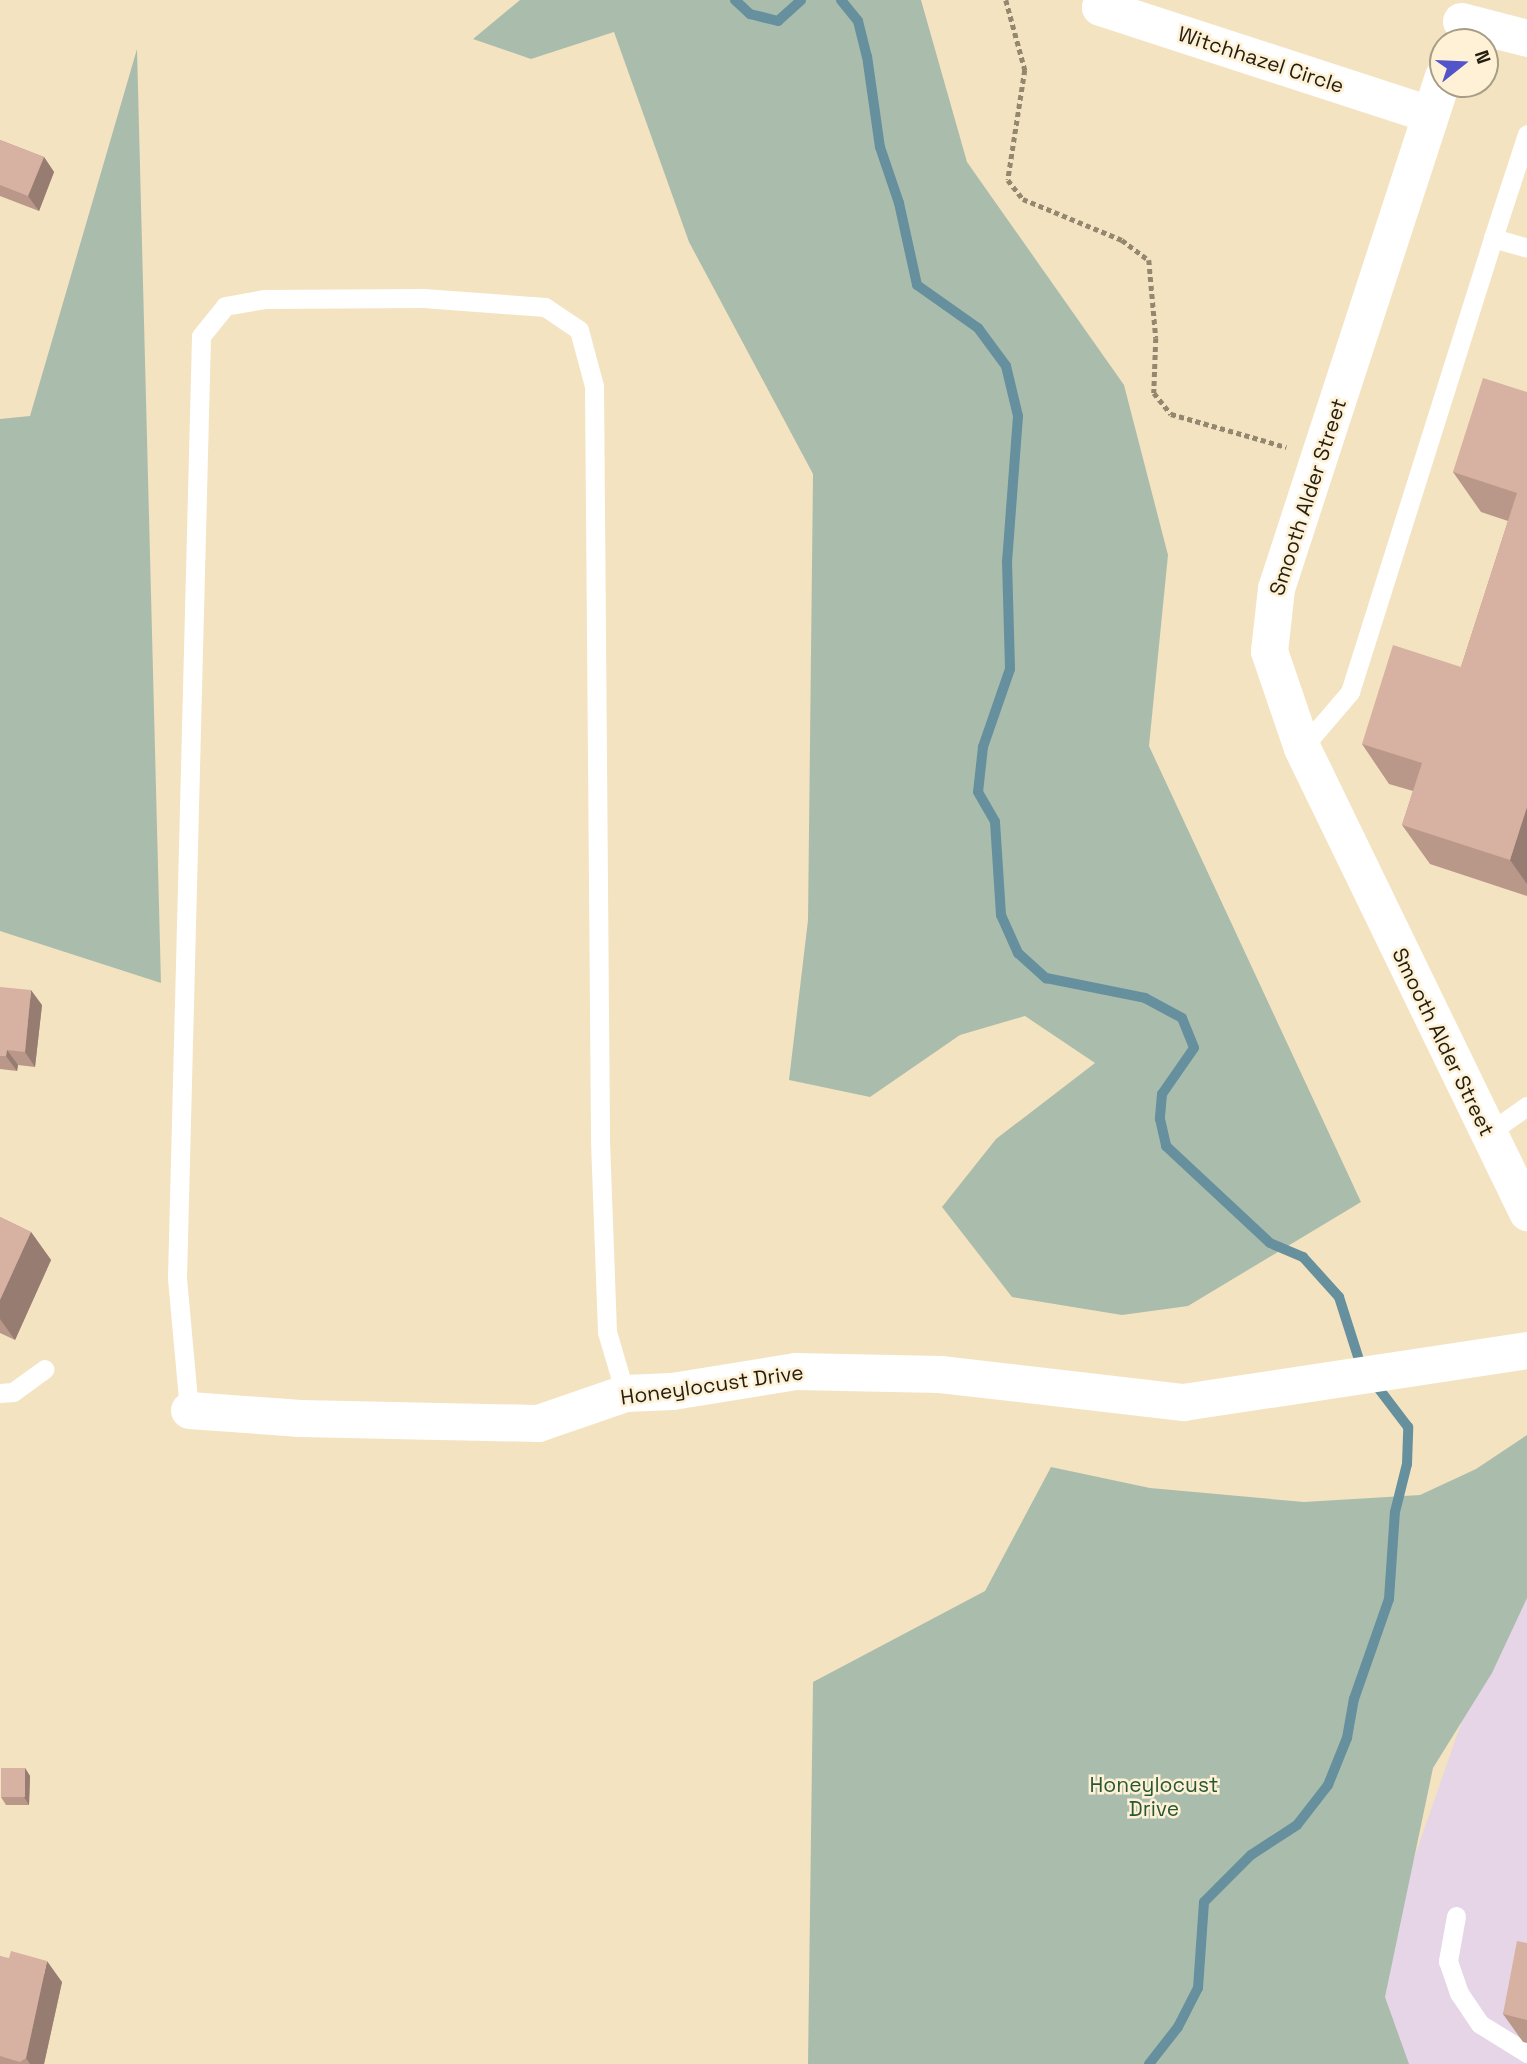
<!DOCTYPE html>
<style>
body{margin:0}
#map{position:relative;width:1527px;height:2064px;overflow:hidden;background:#f4e3c1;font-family:"Space Grotesk",sans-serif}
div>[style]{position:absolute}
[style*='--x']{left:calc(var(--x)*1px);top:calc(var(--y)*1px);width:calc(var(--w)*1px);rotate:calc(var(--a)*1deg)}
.commercial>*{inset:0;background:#e5d5e7}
.green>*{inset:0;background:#aabdad}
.stream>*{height:10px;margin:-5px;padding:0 5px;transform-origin:5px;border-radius:5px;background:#66909d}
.path>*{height:4.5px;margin-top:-2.25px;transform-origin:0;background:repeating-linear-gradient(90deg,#93876f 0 5px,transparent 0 8.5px)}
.service>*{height:19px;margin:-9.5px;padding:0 9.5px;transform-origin:9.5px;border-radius:9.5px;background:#fff}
.minor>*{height:37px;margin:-18.5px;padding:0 18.5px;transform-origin:18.5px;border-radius:18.5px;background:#fff}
.wall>*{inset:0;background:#b9988a}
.shaded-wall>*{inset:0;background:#967c71}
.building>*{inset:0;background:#d7b1a1;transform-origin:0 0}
span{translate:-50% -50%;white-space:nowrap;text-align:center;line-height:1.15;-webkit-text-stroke:5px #fef1d5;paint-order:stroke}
.street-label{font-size:21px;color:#241e11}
.park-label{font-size:21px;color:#275834}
.north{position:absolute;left:1429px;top:28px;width:70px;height:70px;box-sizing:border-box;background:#fef1d5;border:2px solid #a79d87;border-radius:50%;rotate:72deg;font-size:19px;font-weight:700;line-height:28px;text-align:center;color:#241e11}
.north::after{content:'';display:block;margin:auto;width:24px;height:32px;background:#5254ca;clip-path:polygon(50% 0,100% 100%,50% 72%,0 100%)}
</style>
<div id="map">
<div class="commercial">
<div style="clip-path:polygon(1527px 1535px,1527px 2064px,1342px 2064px)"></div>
</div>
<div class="green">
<div style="clip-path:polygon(520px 0,921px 0,967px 162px,1124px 385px,1168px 555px,1149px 746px,1361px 1202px,1188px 1306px,1122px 1315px,1012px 1297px,942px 1207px,996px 1139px,1095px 1063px,1025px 1016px,960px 1035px,870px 1097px,789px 1080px,808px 920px,813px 474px,689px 242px,614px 32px,531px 59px,473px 39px)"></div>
<div style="clip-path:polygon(137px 49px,161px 983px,0 931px,0 419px,30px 416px)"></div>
<div style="clip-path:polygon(1527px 1435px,1527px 1598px,1492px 1673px,1433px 1768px,1385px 1997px,1409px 2064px,808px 2064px,813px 1682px,985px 1591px,1051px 1467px,1150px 1488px,1304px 1502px,1420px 1495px,1476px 1469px)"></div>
</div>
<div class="stream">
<div style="--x:735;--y:0;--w:21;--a:43"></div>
<div style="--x:750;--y:14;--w:29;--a:14"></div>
<div style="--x:778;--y:21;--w:31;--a:-42"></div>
<div style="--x:841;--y:0;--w:27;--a:51"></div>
<div style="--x:858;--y:21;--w:36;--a:76"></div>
<div style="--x:867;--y:56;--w:92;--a:81.9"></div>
<div style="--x:880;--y:147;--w:59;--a:71.3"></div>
<div style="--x:899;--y:203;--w:84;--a:77.6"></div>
<div style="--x:917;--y:285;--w:75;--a:35.2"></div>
<div style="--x:978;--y:328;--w:47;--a:53.6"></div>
<div style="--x:1006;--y:366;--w:51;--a:76.5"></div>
<div style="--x:1018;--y:416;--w:145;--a:94.3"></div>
<div style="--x:1007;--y:561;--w:108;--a:88.4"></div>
<div style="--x:1010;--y:669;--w:83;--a:109.1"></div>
<div style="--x:983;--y:747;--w:45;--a:96.3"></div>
<div style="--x:978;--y:792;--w:34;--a:60"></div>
<div style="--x:995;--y:822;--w:93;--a:86.3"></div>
<div style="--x:1001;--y:915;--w:42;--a:65.9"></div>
<div style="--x:1018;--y:953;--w:38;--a:42"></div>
<div style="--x:1046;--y:978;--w:101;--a:11.4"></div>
<div style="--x:1145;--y:998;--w:42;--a:28.4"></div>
<div style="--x:1182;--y:1018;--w:32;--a:68"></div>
<div style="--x:1194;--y:1048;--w:56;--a:124.8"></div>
<div style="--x:1162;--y:1094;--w:25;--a:95"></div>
<div style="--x:1160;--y:1119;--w:28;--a:77"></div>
<div style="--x:1166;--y:1146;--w:142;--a:43"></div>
<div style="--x:1270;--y:1243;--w:36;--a:23"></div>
<div style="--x:1303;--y:1257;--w:54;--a:48"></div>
<div style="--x:1339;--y:1297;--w:76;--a:72.3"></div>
<div style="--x:1149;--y:2064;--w:47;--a:-51.9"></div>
<div style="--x:1178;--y:2027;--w:44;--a:-62.9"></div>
<div style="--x:1198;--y:1988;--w:86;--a:-86"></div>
<div style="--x:1204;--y:1902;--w:66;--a:-45"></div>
<div style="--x:1251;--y:1855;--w:55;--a:-33.1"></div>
<div style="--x:1297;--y:1825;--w:51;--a:-52.2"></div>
<div style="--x:1328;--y:1785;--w:51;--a:-68"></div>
<div style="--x:1347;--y:1738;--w:40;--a:-80"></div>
<div style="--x:1354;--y:1699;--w:106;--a:-70.7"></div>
<div style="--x:1389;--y:1599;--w:87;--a:-86.1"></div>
<div style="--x:1395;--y:1512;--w:49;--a:-76"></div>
<div style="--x:1407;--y:1464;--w:37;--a:-88"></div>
<div style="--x:1408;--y:1427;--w:58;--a:-127.3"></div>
</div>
<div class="path">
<div style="--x:1006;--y:0;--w:73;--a:74.8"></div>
<div style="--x:1025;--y:70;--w:111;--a:98.8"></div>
<div style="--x:1008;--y:180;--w:24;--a:52"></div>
<div style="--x:1023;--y:199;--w:107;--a:22.5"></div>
<div style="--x:1122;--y:240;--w:34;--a:37"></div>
<div style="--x:1149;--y:260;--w:78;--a:84.9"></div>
<div style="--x:1156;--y:338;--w:55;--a:92.1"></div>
<div style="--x:1154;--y:393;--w:27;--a:51"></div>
<div style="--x:1171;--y:414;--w:120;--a:16"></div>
</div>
<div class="service">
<div style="--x:1493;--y:238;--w:109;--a:-71.9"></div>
<div style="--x:1302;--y:748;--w:74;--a:-49.4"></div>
<div style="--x:1350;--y:692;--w:476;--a:-72.5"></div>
<div style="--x:1493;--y:238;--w:35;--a:16"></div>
<div style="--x:1487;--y:1134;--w:49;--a:-35"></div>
<div style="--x:0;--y:1393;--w:13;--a:-4"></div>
<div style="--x:13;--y:1392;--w:39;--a:-36"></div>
<div style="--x:189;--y:1410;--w:133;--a:-95.2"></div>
<div style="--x:177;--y:1278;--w:942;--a:-88.54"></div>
<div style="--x:201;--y:336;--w:38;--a:-51"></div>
<div style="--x:225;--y:306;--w:40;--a:-10"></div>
<div style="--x:264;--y:299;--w:159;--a:-0.4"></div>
<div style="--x:423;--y:298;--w:122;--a:4.2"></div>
<div style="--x:545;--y:307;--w:41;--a:34.1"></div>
<div style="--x:579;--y:330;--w:58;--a:75"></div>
<div style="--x:594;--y:386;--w:755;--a:89.54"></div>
<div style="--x:600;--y:1141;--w:191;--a:87.9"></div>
<div style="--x:607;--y:1332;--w:64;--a:73.6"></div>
<div style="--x:1456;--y:1916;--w:46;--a:100.1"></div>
<div style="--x:1448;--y:1961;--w:34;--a:71"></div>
<div style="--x:1459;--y:1993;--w:37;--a:56"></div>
<div style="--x:1480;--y:2024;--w:55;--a:31.7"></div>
</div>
<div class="minor">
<div style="--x:1102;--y:0;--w:7;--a:106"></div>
<div style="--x:1100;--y:7;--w:347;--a:18"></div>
<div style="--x:1461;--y:21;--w:68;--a:14.4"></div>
<div style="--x:1443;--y:76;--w:539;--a:108.06"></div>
<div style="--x:1276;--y:588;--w:63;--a:96.3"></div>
<div style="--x:1269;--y:651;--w:102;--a:71.2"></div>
<div style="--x:1302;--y:748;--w:516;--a:64.13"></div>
<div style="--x:189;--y:1410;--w:111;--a:4.1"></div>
<div style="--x:300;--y:1418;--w:238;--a:1.2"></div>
<div style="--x:538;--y:1423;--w:92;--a:-19"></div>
<div style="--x:625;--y:1393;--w:47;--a:-2.4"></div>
<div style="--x:672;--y:1391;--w:125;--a:-9.2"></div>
<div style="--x:795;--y:1371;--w:145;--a:1.2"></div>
<div style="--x:940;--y:1374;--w:245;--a:6.6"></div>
<div style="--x:1183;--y:1402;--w:348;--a:-8.6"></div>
</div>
<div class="wall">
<div style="clip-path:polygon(0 140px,44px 157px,54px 172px,39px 211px,0 196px)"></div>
<div style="clip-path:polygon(1527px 392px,1527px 896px,1430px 864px,1402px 825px,1413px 791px,1389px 784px,1362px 744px,1461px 667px,1508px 521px,1481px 512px,1453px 472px)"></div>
<div style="clip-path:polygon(0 987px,42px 1005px,35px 1067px,18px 1065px,17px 1071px,0 1069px)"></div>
<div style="clip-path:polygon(0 1217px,31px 1232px,51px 1260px,15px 1340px,0 1333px)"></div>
<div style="clip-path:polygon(25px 1768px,30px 1776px,29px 1805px,6px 1805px,1px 1797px)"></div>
<div style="clip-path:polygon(1527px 1943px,1527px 2043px,1523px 2042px,1503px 2014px)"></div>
<div style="clip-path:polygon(0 1956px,62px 1982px,44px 2064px,0 2064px)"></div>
</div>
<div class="shaded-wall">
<div style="clip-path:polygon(44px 157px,54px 172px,39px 211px,28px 196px)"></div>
<div style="clip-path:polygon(1527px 807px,1527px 884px,1510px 860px)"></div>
<div style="clip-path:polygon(31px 990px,42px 1005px,35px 1067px,25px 1052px)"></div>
<div style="clip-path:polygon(7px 1050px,18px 1065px,17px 1071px,6px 1056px)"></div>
<div style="clip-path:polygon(31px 1232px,51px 1260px,15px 1340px,0 1319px,0 1300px)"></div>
<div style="clip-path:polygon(25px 1768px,30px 1776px,29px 1805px,24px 1797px)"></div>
<div style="clip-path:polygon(47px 1961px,62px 1982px,44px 2064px,30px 2064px,26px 2058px)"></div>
</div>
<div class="building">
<div style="clip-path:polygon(0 140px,44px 157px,28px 196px,0 185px)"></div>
<div style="clip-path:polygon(1483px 378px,1527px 392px,1527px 807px,1510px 860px,1402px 825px,1422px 763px,1362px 744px,1393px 645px,1461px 667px,1517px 493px,1453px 472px)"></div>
<div style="clip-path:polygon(0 987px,31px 990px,25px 1052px,7px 1050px,6px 1056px,0 1056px)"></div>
<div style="clip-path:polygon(0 1217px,31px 1232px,0 1300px)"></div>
<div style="left:1px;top:1768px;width:24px;height:29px"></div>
<div style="clip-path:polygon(1517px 1941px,1527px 1943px,1527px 2020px,1503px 2014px)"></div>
<div style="clip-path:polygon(11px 1951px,47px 1961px,26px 2058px,20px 2062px,0 2056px,0 1956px,9px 1958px)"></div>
</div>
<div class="street-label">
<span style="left:1261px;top:60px;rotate:18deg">Witchhazel Circle</span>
<span style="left:1308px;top:497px;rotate:-72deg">Smooth Alder Street</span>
<span style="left:1443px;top:1042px;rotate:64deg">Smooth Alder Street</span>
<span style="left:712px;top:1385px;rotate:-8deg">Honeylocust Drive</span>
</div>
<div class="park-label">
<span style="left:1154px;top:1797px">Honeylocust<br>Drive</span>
</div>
<div class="north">N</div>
</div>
